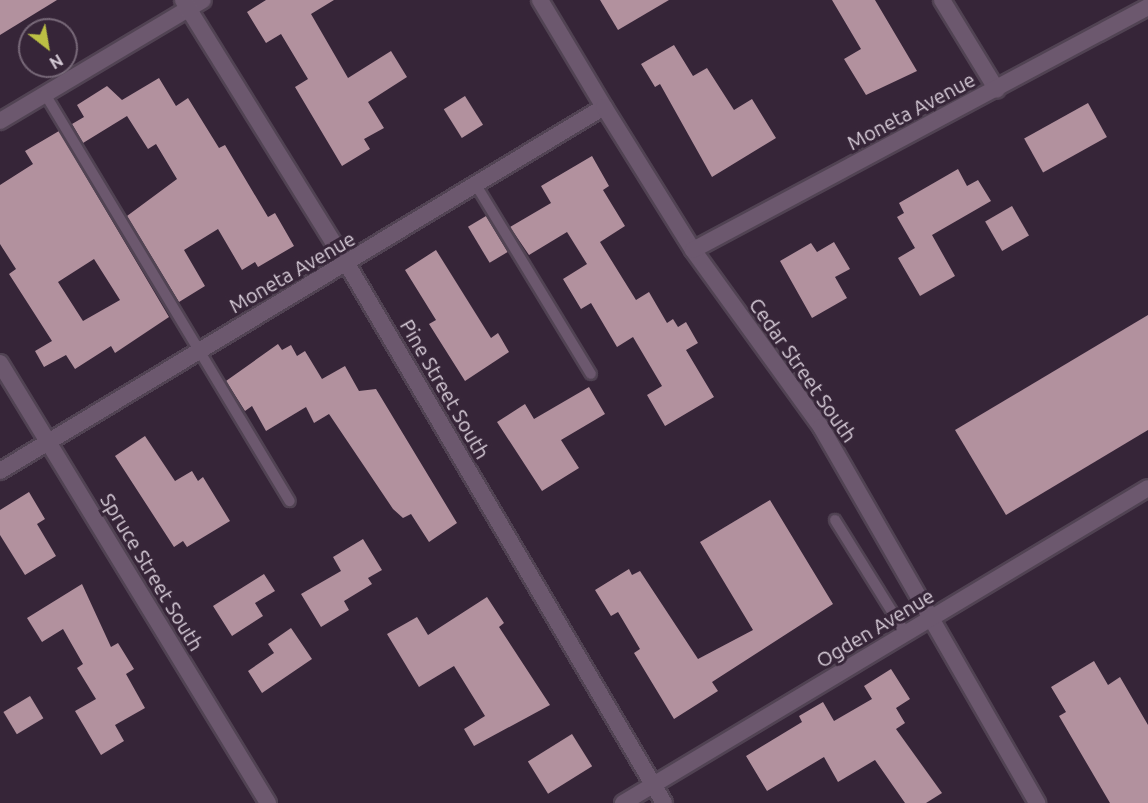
<!DOCTYPE html>
<style>
body{margin:0}
#map{position:relative;width:1148px;height:803px;overflow:hidden;background:#362538;font-family:Ubuntu,sans-serif}
div>[style]{position:absolute}
[style*='--x']{left:calc(var(--x)*1px);top:calc(var(--y)*1px);width:calc(var(--w)*1px);rotate:calc(var(--a)*1deg)}
.building>*{inset:0;background:#b2919e;transform-origin:0 0}
.roads{filter:drop-shadow(2px 0 #514353) drop-shadow(-2px 0 #514353) drop-shadow(0 2px #514353) drop-shadow(0 -2px #514353)}
.service>*{height:10px;margin:-5px;padding:0 5px;transform-origin:5px;border-radius:5px;background:#6c586e}
.minor>*{height:16px;margin:-8px;padding:0 8px;transform-origin:8px;border-radius:8px;background:#6c586e}
.tertiary>*{height:16px;margin:-8px;padding:0 8px;transform-origin:8px;border-radius:8px;background:#6c586e}
span{translate:-50% -50%;white-space:nowrap;text-align:center;line-height:1.15;-webkit-text-stroke:6px #362538;paint-order:stroke}
.street-label{font-size:20px;color:#d8cdd9}
.north{position:absolute;left:18px;top:18px;width:60px;height:60px;box-sizing:border-box;background:#362538;border:2px solid #776878;border-radius:50%;rotate:149deg;font-size:16px;font-weight:700;line-height:24px;text-align:center;color:#d8cdd9}
.north::after{content:'';display:block;margin:auto;width:21px;height:27px;background:#bcbf44;clip-path:polygon(50% 0,100% 100%,50% 72%,0 100%)}
</style>
<div id="map">
<div class="building">
<div style="clip-path:polygon(0 0,57px 0,0 35px)"></div>
<div style="clip-path:polygon(266px 0,334px 0,311px 14px,348px 78px,391px 51px,407px 77px,368px 102px,384px 128px,364px 139px,370px 149px,342px 166px,295px 87px,308px 79px,281px 34px,266px 43px,247px 12px)"></div>
<div style="clip-path:polygon(600px 0,669px 0,618px 30px)"></div>
<div style="clip-path:polygon(832px 0,875px 0,917px 71px,866px 95px,844px 59px,861px 49px)"></div>
<div style="clip-path:polygon(674px 45px,693px 76px,707px 68px,734px 110px,752px 99px,776px 138px,712px 177px,660px 84px,655px 87px,641px 64px)"></div>
<div style="clip-path:polygon(159px 78px,176px 106px,188px 98px,219px 148px,225px 145px,268px 217px,275px 213px,294px 246px,258px 267px,255px 262px,242px 270px,218px 229px,184px 250px,205px 286px,179px 302px,127px 216px,177px 179px,156px 144px,148px 149px,127px 116px,83px 143px,72px 124px,84px 117px,77px 105px,107px 86px,122px 100px)"></div>
<div style="left:465px;top:96px;width:34px;height:25px;rotate:58deg"></div>
<div style="left:1088px;top:103px;width:39px;height:73px;rotate:61deg"></div>
<div style="clip-path:polygon(evenodd,59px 131px,169px 317px,115px 353px,111px 346px,75px 369px,66px 355px,44px 367px,35px 351px,52px 341px,9px 274px,16px 269px,0 244px,0 185px,33px 164px,25px 151px,59px 131px,94px 259px,120px 300px,83px 321px,58px 282px,94px 259px)"></div>
<div style="clip-path:polygon(592px 156px,609px 186px,603px 190px,625px 226px,600px 242px,636px 300px,649px 292px,667px 323px,673px 319px,678px 327px,686px 322px,698px 343px,686px 350px,714px 397px,665px 426px,647px 395px,662px 386px,633px 337px,617px 347px,591px 303px,581px 309px,563px 279px,587px 264px,567px 232px,529px 255px,510px 227px,551px 203px,541px 186px)"></div>
<div style="clip-path:polygon(958px 169px,967px 186px,978px 180px,991px 201px,932px 235px,955px 276px,920px 296px,898px 258px,915px 248px,897px 217px,904px 213px,899px 203px)"></div>
<div style="left:1012px;top:206px;width:34px;height:31px;rotate:60deg"></div>
<div style="left:486px;top:216px;width:42px;height:21px;rotate:59deg"></div>
<div style="clip-path:polygon(834px 242px,850px 269px,835px 277px,847px 298px,812px 318px,780px 261px,811px 243px,817px 252px)"></div>
<div style="clip-path:polygon(436px 250px,491px 338px,498px 333px,509px 352px,465px 381px,429px 324px,436px 320px,405px 270px)"></div>
<div style="clip-path:polygon(1148px 315px,1148px 430px,1006px 515px,955px 430px)"></div>
<div style="clip-path:polygon(278px 344px,282px 350px,291px 345px,297px 356px,305px 351px,322px 379px,345px 366px,359px 391px,376px 389px,457px 523px,429px 542px,411px 514px,403px 518px,393px 509px,329px 414px,314px 423px,306px 407px,266px 431px,252px 406px,245px 411px,226px 381px)"></div>
<div style="clip-path:polygon(589px 387px,605px 414px,561px 440px,579px 468px,542px 491px,497px 422px,525px 404px,534px 419px)"></div>
<div style="clip-path:polygon(145px 436px,175px 481px,192px 471px,198px 481px,203px 477px,230px 521px,187px 547px,183px 541px,174px 547px,115px 456px)"></div>
<div style="clip-path:polygon(29px 492px,45px 519px,37px 524px,56px 556px,25px 575px,0 535px,0 510px)"></div>
<div style="clip-path:polygon(770px 500px,833px 604px,712px 682px,718px 691px,674px 719px,634px 653px,640px 649px,618px 612px,611px 616px,595px 590px,629px 569px,632px 575px,640px 571px,698px 659px,753px 630px,700px 542px)"></div>
<div style="clip-path:polygon(363px 539px,382px 570px,368px 578px,372px 584px,344px 601px,349px 610px,321px 627px,301px 594px,341px 571px,333px 557px)"></div>
<div style="clip-path:polygon(264px 574px,275px 591px,255px 603px,263px 616px,232px 636px,213px 606px)"></div>
<div style="clip-path:polygon(82px 584px,111px 647px,118px 643px,134px 669px,126px 674px,145px 708px,115px 725px,124px 741px,101px 755px,75px 711px,96px 699px,77px 668px,83px 664px,63px 629px,42px 642px,27px 618px)"></div>
<div style="clip-path:polygon(487px 597px,504px 623px,499px 627px,550px 705px,474px 746px,464px 729px,485px 716px,454px 666px,419px 687px,387px 634px,417px 617px,428px 635px)"></div>
<div style="clip-path:polygon(291px 628px,312px 659px,262px 693px,248px 671px,274px 653px,268px 644px)"></div>
<div style="clip-path:polygon(1094px 661px,1108px 685px,1120px 677px,1148px 725px,1148px 803px,1110px 803px,1059px 716px,1066px 712px,1051px 687px)"></div>
<div style="clip-path:polygon(891px 669px,910px 699px,896px 708px,905px 723px,896px 729px,942px 793px,926px 803px,905px 803px,875px 760px,838px 782px,824px 757px,767px 791px,746px 756px,802px 722px,799px 716px,823px 702px,834px 721px,872px 699px,864px 686px)"></div>
<div style="left:30px;top:696px;width:26px;height:31px;rotate:59deg"></div>
<div style="left:572px;top:734px;width:38px;height:52px;rotate:58deg"></div>
</div>
<div class="roads">
<div class="service">
<div style="--x:45;--y:94;--w:475;--a:59"></div>
<div style="--x:476;--y:185;--w:221;--a:58.7"></div>
<div style="--x:835;--y:520;--w:134;--a:58.1"></div>
</div>
<div class="minor">
<div style="--x:540;--y:0;--w:125;--a:59.1"></div>
<div style="--x:942;--y:0;--w:105;--a:58.6"></div>
<div style="--x:0;--y:121;--w:236;--a:-30.8"></div>
<div style="--x:693;--y:250;--w:218;--a:54.1"></div>
<div style="--x:821;--y:427;--w:434;--a:60.1"></div>
<div style="--x:0;--y:363;--w:515;--a:58.65"></div>
<div style="--x:623;--y:803;--w:612;--a:-30.96"></div>
</div>
<div class="tertiary">
<div style="--x:183;--y:0;--w:311;--a:58.2"></div>
<div style="--x:347;--y:264;--w:625;--a:59.54"></div>
<div style="--x:0;--y:471;--w:705;--a:-31.08"></div>
<div style="--x:604;--y:107;--w:168;--a:58.1"></div>
<div style="--x:693;--y:250;--w:516;--a:-28.11"></div>
</div>
</div>
<div class="street-label">
<span style="left:911px;top:111px;rotate:-28deg">Moneta Avenue</span>
<span style="left:292px;top:272px;rotate:-30deg">Moneta Avenue</span>
<span style="left:803px;top:370px;rotate:55deg">Cedar Street South</span>
<span style="left:445px;top:389px;rotate:60deg">Pine Street South</span>
<span style="left:152px;top:572px;rotate:59deg">Spruce Street South</span>
<span style="left:875px;top:628px;rotate:-31deg">Ogden Avenue</span>
</div>
<div class="north">N</div>
</div>
